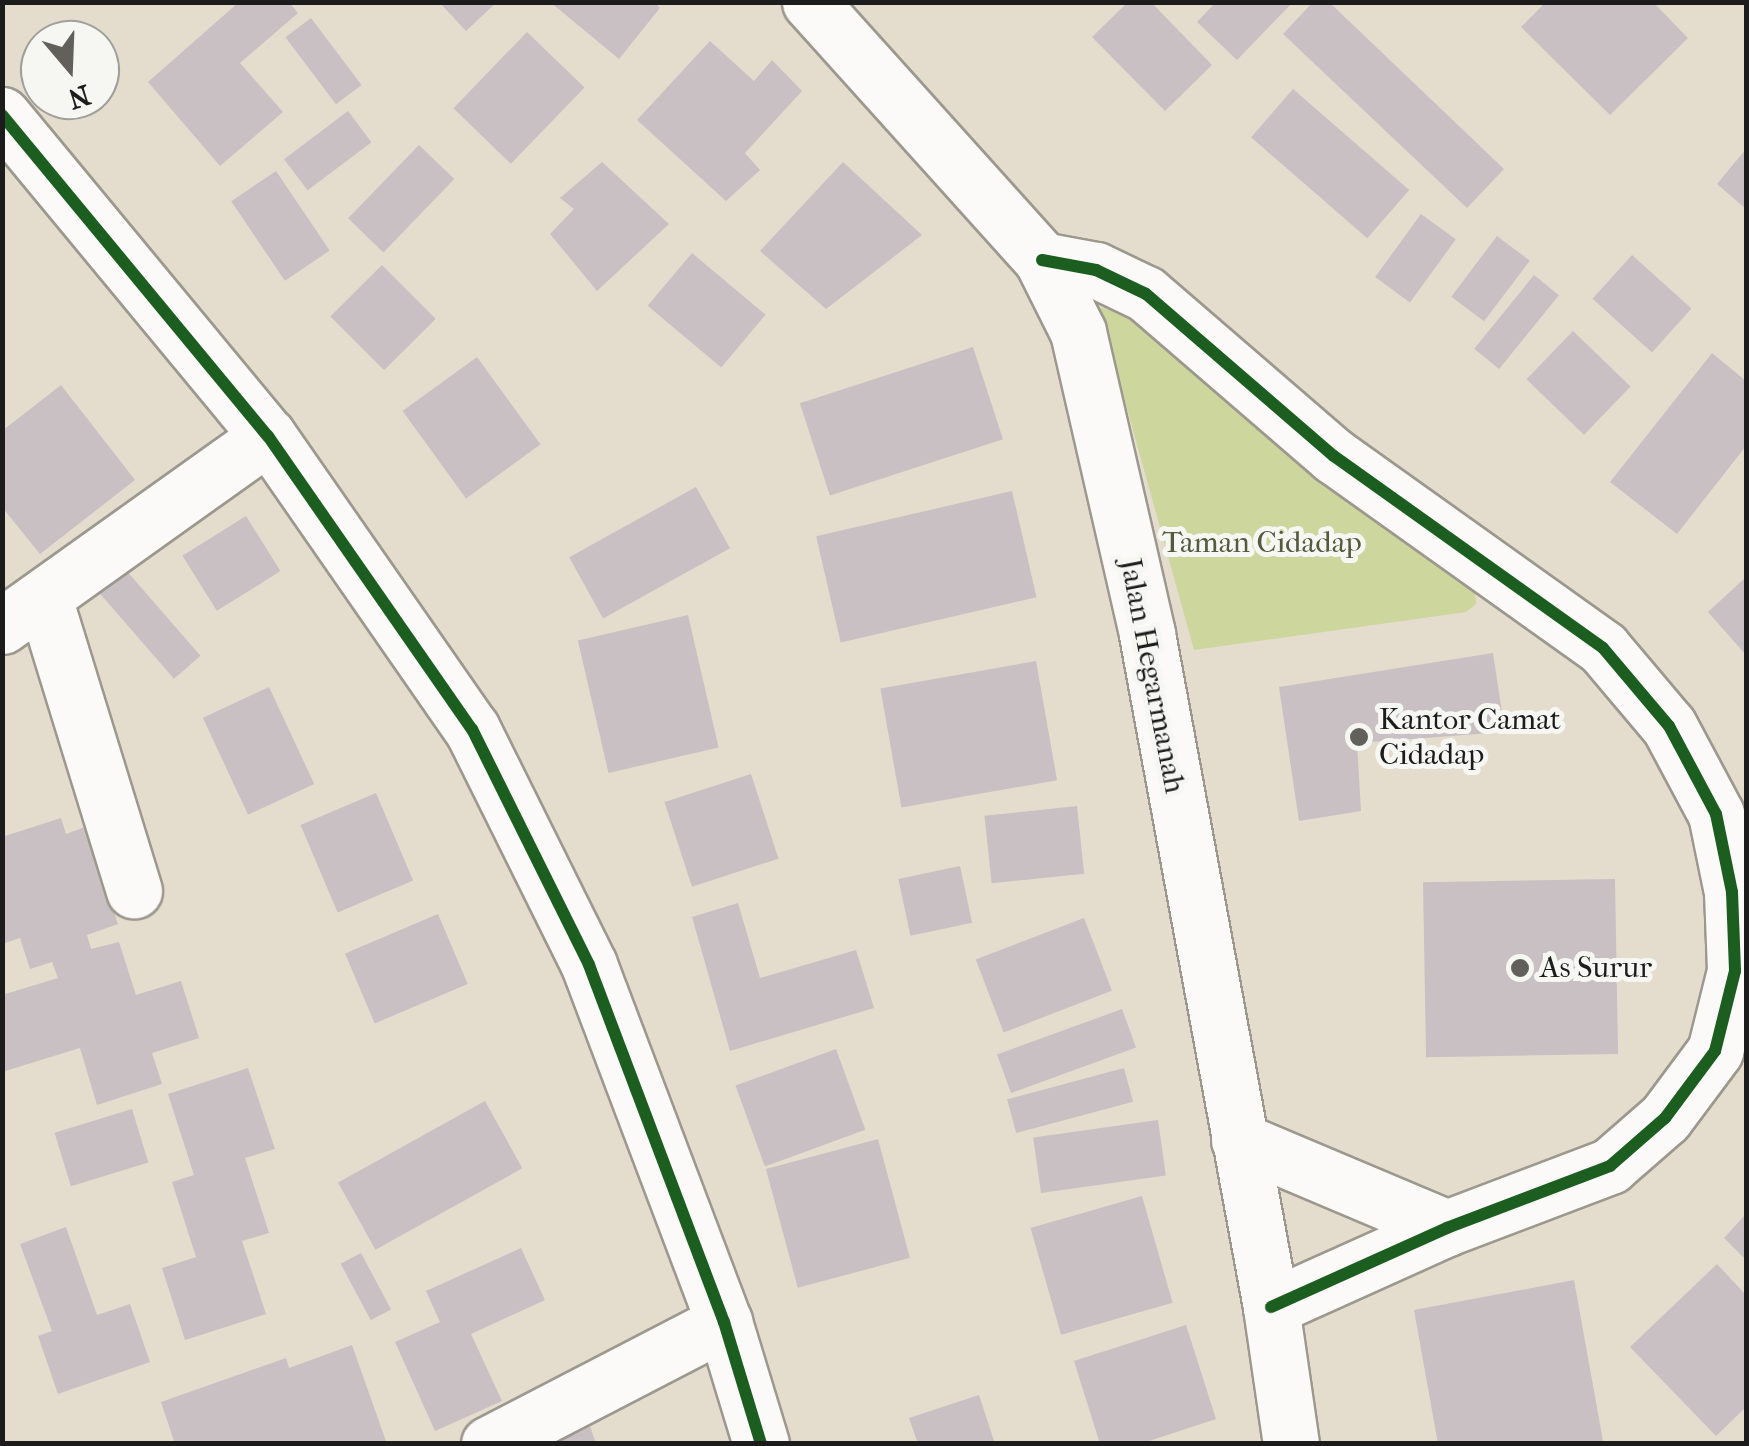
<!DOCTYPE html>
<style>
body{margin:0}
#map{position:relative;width:1749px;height:1446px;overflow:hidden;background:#e4ddcd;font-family:"IM FELL French Canon",serif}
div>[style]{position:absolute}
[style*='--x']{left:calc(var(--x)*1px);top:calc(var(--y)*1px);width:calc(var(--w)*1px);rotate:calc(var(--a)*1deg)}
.green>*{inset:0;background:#ccd69d}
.building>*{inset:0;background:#c8c0c3;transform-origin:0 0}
.roads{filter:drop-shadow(2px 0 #9c988e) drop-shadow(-2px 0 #9c988e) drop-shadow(0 2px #9c988e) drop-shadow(0 -2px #9c988e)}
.street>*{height:55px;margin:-27.5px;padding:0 27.5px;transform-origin:27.5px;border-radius:27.5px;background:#fbfaf8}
.secondary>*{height:55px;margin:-27.5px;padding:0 27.5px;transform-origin:27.5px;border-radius:27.5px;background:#fbfaf8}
.cycleway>*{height:12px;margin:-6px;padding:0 6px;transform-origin:6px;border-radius:6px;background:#1b5e20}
.dots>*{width:28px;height:28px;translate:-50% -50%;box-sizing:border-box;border:5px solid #f6f6f2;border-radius:50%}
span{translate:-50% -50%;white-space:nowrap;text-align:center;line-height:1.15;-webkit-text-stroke:10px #f6f6f2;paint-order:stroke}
.park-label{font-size:30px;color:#535b3c}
.street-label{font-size:30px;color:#1c1c1c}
.poi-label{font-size:30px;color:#1c1c1c}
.left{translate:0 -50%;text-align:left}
.frame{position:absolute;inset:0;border:5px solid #1c1c1c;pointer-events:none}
.north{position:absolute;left:20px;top:20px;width:100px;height:100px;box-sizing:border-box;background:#f6f6f2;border:2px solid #9f9f9c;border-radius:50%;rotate:161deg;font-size:28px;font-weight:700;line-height:40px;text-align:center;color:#1c1c1c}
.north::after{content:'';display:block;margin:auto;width:35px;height:45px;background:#62605a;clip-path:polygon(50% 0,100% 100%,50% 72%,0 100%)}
</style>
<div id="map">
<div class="green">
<div style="clip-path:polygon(1098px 307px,1141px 315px,1461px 573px,1475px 592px,1476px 604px,1466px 612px,1194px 650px,1118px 376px,1093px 322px)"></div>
</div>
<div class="building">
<div style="clip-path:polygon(239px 2px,289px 2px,298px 13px,240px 63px,283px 112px,220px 166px,148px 82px)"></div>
<div style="clip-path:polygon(439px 2px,497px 2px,466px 31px)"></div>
<div style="clip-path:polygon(550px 2px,654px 2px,660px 8px,619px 59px)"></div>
<div style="clip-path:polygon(1128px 2px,1151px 2px,1212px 65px,1165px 111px,1092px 37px)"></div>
<div style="clip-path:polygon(1216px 2px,1293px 2px,1237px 60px,1197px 22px)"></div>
<div style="clip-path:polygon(1313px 2px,1329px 2px,1504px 169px,1467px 208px,1283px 34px)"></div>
<div style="clip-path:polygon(1546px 2px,1653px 2px,1688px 38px,1610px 115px,1521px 27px)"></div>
<div style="left:311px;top:18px;width:84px;height:32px;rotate:53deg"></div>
<div style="left:527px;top:32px;width:80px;height:106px;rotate:44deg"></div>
<div style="clip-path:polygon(710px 41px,754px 81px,772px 60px,802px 91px,745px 153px,760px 170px,726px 201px,637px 120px)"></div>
<div style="left:1293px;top:89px;width:154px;height:64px;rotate:41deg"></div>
<div style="left:348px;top:111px;width:39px;height:80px;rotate:53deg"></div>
<div style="left:419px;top:145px;width:49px;height:102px;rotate:44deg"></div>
<div style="clip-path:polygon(1746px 149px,1746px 209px,1717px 184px)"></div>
<div style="clip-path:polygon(602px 162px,669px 224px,597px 291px,550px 234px,574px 209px,560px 198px)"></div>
<div style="clip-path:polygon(843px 162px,922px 235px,826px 309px,760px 251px)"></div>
<div style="left:276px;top:171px;width:96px;height:54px;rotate:56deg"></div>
<div style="left:1421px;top:214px;width:43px;height:78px;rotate:36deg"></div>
<div style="left:1497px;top:236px;width:41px;height:76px;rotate:37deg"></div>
<div style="left:692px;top:253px;width:96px;height:69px;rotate:40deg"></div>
<div style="left:1632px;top:255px;width:80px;height:59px;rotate:42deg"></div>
<div style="left:382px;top:265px;width:76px;height:73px;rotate:45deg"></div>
<div style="left:1534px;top:275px;width:32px;height:95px;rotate:39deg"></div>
<div style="left:1573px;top:331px;width:80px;height:67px;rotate:44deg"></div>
<div style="left:973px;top:347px;width:97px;height:182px;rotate:72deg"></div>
<div style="clip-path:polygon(1712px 353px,1746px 381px,1746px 446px,1677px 534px,1610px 482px)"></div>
<div style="left:477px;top:357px;width:108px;height:92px;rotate:54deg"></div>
<div style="clip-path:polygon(61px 385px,135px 480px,40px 554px,2px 507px,2px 431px)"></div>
<div style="left:696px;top:487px;width:70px;height:145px;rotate:61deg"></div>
<div style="left:1012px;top:491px;width:109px;height:201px;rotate:77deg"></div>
<div style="left:246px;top:516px;width:65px;height:75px;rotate:58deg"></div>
<div style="left:125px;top:569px;width:115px;height:35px;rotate:49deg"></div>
<div style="clip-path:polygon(1746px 577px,1746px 655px,1708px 612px)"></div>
<div style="left:688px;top:615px;width:136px;height:113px;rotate:77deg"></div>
<div style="clip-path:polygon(1493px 653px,1505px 732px,1357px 743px,1361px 811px,1299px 821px,1279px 687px)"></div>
<div style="left:1036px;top:661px;width:121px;height:158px;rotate:80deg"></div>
<div style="left:269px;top:687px;width:107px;height:73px;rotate:65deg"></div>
<div style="left:751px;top:774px;width:89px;height:91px;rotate:72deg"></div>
<div style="left:376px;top:793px;width:95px;height:82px;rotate:67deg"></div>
<div style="left:1077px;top:806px;width:68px;height:93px;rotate:84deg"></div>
<div style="clip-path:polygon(61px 818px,66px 834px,85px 827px,118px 924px,87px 935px,91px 949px,119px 942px,136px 995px,181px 981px,199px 1038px,152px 1053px,162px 1084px,97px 1105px,80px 1048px,2px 1072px,2px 995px,58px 978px,52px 962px,30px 969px,20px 938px,2px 944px,2px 837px)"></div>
<div style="left:960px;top:866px;width:58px;height:63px;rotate:78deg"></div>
<div style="left:1615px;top:879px;width:175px;height:192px;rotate:89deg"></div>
<div style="clip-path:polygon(738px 903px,760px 978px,856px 950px,874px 1008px,730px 1051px,692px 917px)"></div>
<div style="left:438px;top:914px;width:76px;height:101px;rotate:67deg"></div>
<div style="left:1084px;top:918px;width:78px;height:116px;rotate:69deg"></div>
<div style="left:1122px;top:1009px;width:41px;height:133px;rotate:70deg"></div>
<div style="left:836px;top:1049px;width:86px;height:107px;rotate:70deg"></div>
<div style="clip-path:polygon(248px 1068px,275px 1149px,245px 1158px,269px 1233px,242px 1241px,266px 1314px,185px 1340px,162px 1268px,196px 1257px,172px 1182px,194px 1175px,168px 1094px)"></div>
<div style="left:1124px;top:1068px;width:35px;height:121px;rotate:75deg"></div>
<div style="left:485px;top:1101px;width:77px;height:168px;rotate:61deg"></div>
<div style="left:132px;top:1109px;width:56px;height:81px;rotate:73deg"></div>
<div style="left:1158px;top:1120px;width:56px;height:126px;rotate:82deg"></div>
<div style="left:878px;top:1139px;width:123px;height:116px;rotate:75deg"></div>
<div style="left:1142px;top:1196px;width:111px;height:116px;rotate:74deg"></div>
<div style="clip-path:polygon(1746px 1214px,1746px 1260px,1724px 1238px)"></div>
<div style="clip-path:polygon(66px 1227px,97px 1315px,130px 1304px,150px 1362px,58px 1394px,38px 1336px,52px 1331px,20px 1244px)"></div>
<div style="clip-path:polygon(521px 1248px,545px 1300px,471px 1334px,502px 1401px,435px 1431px,395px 1342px,440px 1322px,426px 1291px)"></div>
<div style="left:361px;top:1253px;width:64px;height:23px;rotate:62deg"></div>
<div style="clip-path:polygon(1717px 1264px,1746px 1295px,1746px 1407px,1716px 1436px,1630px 1347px)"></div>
<div style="clip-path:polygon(1574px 1280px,1603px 1441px,1438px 1444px,1414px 1310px)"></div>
<div style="clip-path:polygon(1186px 1325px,1216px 1419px,1140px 1444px,1100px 1444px,1074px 1361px)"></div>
<div style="clip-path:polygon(352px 1345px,387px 1444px,175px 1444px,161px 1402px,286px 1358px,289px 1368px)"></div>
<div style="clip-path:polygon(979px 1395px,995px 1444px,918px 1444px,909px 1418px)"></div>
<div style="clip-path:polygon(585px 1411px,596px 1444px,542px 1444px)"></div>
</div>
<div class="roads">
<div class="street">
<div style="--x:810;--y:2;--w:347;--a:48"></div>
<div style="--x:1042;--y:260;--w:80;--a:63.4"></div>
<div style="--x:1078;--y:332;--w:310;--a:77.1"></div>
<div style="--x:1147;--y:634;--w:684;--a:79.56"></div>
<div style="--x:1271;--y:1307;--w:138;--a:81.7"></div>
<div style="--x:1042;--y:260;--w:55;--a:10.5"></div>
<div style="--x:1096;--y:270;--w:55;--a:25.6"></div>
<div style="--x:1146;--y:294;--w:248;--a:40.8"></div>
<div style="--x:1334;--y:456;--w:330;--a:35.5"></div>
<div style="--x:1603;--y:648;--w:102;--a:49.8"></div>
<div style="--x:1669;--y:726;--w:100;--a:61.9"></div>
<div style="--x:1716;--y:814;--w:80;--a:78.4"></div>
<div style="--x:1732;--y:892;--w:79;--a:87.8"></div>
<div style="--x:1735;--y:971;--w:82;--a:104"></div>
<div style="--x:1715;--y:1051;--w:84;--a:126.7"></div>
<div style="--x:1665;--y:1118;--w:73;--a:138.9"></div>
<div style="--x:1610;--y:1166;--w:174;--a:159.2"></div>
<div style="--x:1447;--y:1228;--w:193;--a:155.8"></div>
<div style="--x:44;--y:598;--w:306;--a:72.9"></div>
<div style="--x:2;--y:626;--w:327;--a:-35.5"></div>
<div style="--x:1239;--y:1140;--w:226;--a:22.9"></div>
<div style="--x:489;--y:1444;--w:265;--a:-27.4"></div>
</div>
<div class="secondary">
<div style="--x:2;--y:115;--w:417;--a:50.4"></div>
<div style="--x:268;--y:436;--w:357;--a:55.2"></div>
<div style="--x:472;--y:729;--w:263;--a:63.6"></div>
<div style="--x:589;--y:965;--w:382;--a:69.3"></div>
<div style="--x:724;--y:1322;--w:127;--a:73.1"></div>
</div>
</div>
<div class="cycleway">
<div style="--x:2;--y:115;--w:417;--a:50.4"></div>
<div style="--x:268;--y:436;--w:357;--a:55.2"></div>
<div style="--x:472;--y:729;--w:263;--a:63.6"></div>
<div style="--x:589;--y:965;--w:382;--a:69.3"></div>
<div style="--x:724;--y:1322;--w:127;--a:73.1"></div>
<div style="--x:1042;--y:260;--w:55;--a:10.5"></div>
<div style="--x:1096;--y:270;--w:55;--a:25.6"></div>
<div style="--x:1146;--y:294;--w:248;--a:40.8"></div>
<div style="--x:1334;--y:456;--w:330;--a:35.5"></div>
<div style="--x:1603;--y:648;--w:102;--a:49.8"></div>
<div style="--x:1669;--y:726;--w:100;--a:61.9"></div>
<div style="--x:1716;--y:814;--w:80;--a:78.4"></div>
<div style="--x:1732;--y:892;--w:79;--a:87.8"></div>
<div style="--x:1735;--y:971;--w:82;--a:104"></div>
<div style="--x:1715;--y:1051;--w:84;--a:126.7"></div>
<div style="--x:1665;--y:1118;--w:73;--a:138.9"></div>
<div style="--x:1610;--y:1166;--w:174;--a:159.2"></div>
<div style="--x:1447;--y:1228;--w:193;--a:155.8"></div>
</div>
<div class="dots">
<div style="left:1359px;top:737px;background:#62605a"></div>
<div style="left:1520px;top:968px;background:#62605a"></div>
</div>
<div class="park-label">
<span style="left:1262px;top:543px">Taman Cidadap</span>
</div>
<div class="street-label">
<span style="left:1152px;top:676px;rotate:79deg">Jalan Hegarmanah</span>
</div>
<div class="poi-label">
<span class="left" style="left:1379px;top:737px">Kantor Camat<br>Cidadap</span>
<span class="left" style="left:1540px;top:968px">As Surur</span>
</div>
<div class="frame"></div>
<div class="north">N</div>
</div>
